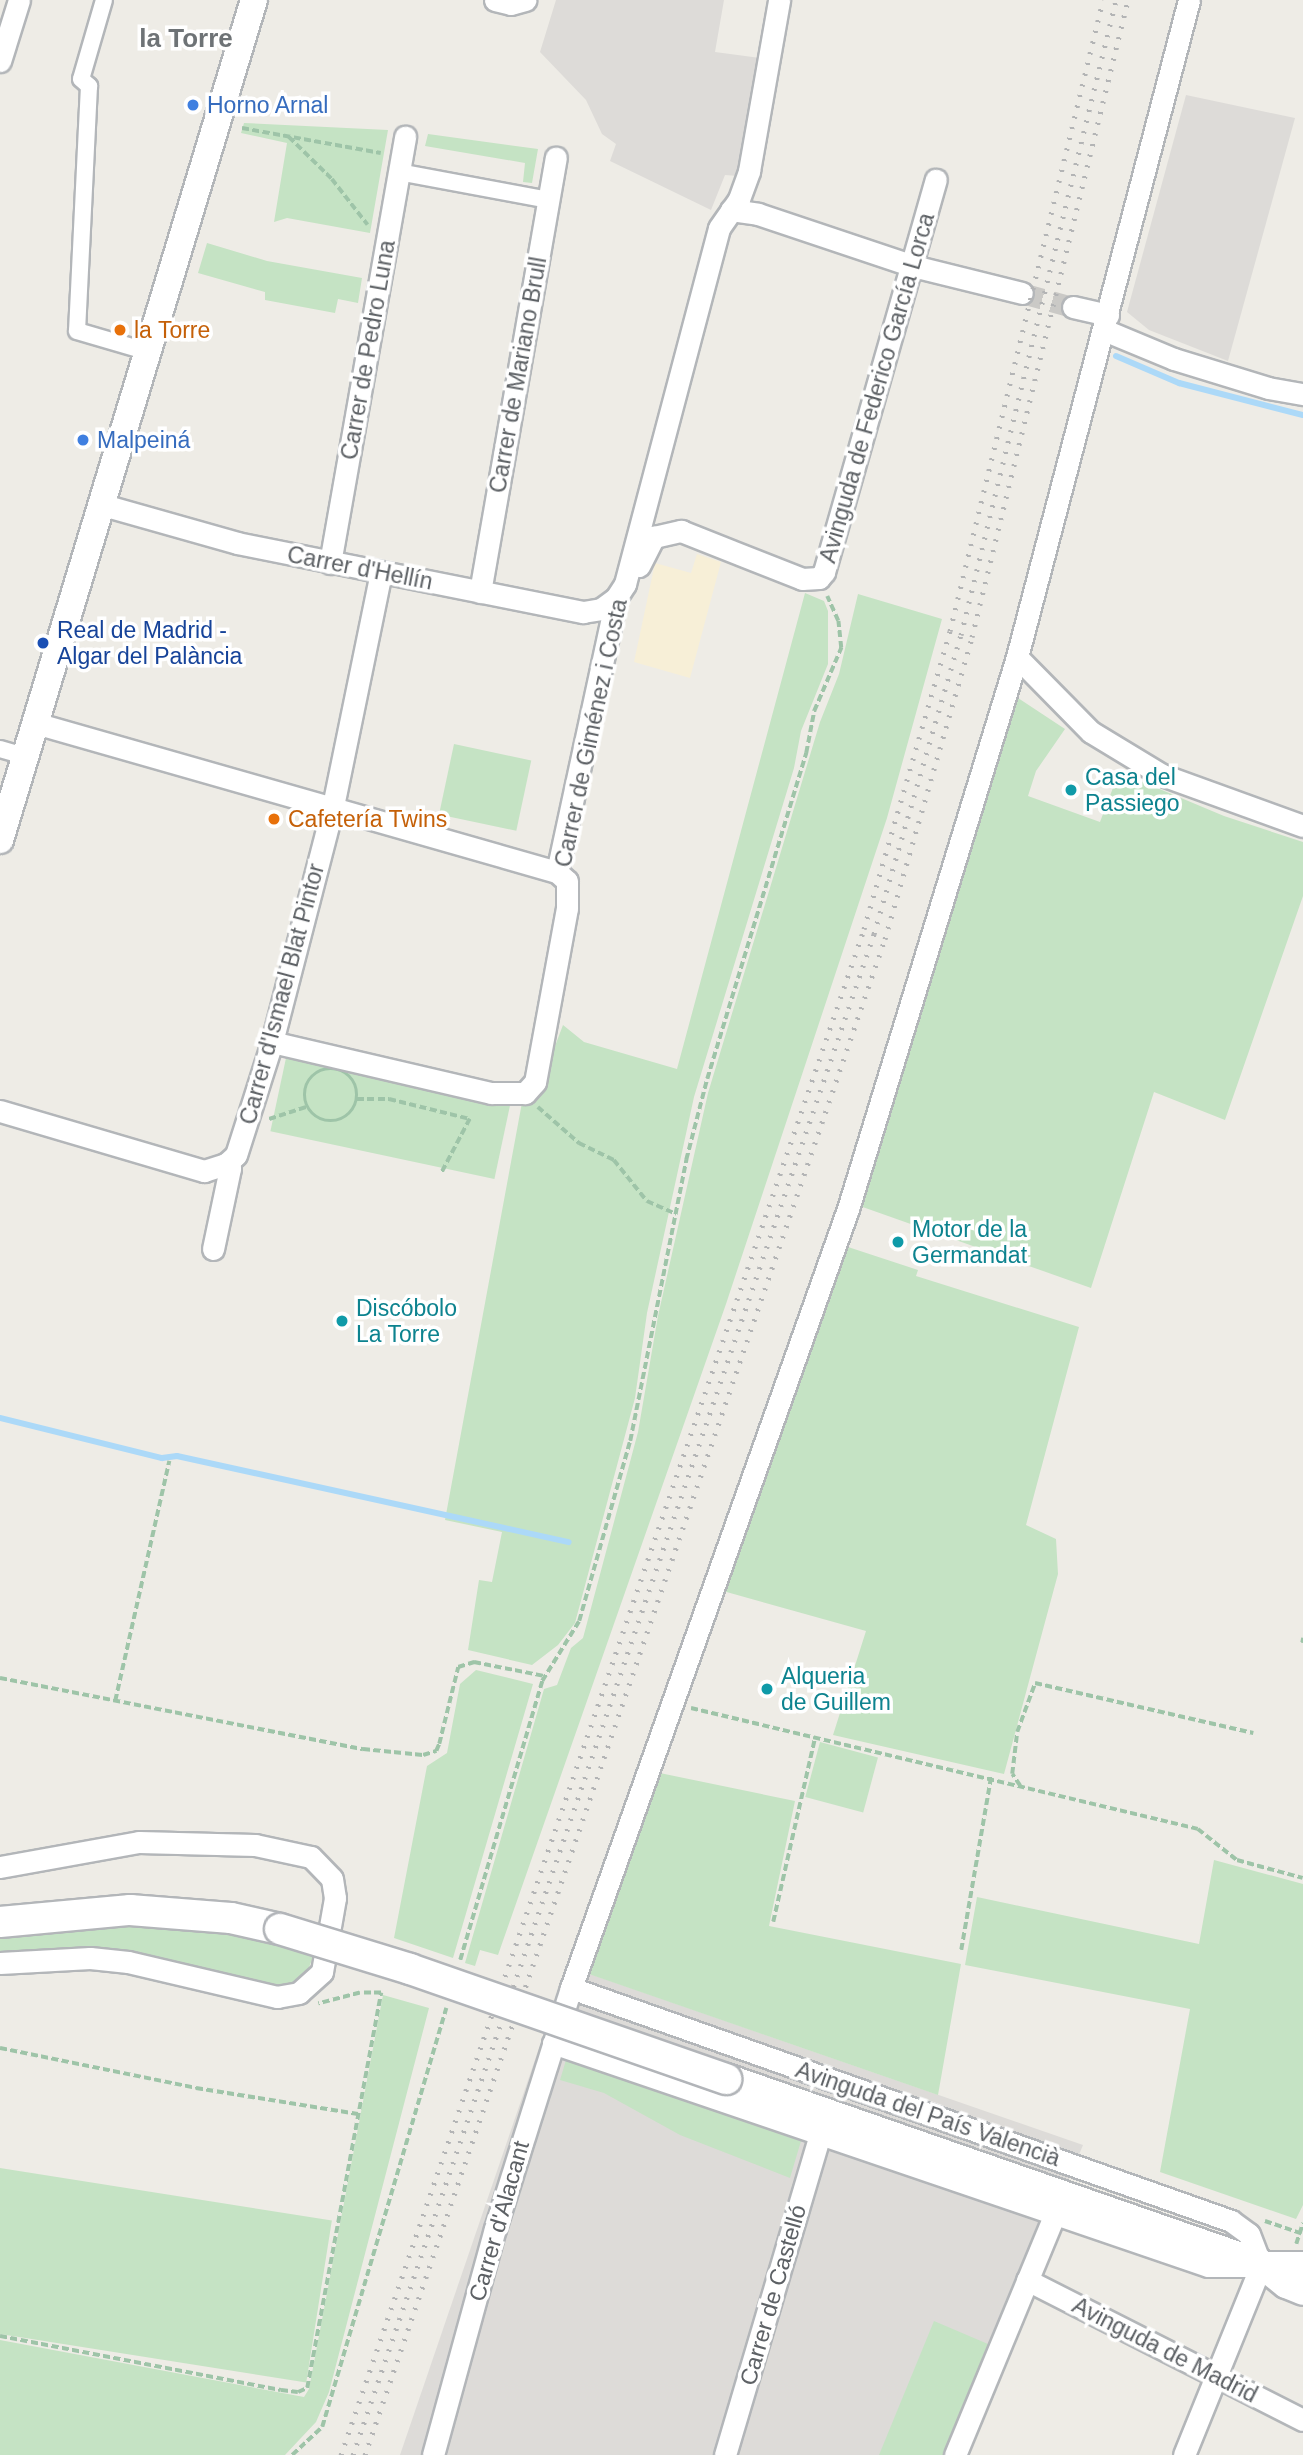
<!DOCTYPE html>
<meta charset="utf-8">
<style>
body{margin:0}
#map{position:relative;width:1303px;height:2455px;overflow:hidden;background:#eeece6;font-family:Arial,sans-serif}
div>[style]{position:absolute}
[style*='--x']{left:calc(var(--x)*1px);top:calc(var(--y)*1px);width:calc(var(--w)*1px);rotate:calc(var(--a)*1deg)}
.industrial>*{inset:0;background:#dddbd8}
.green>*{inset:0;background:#c5e3c4;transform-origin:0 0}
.sand>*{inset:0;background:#f7efd7}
.stream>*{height:6px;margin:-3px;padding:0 3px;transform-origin:3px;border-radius:3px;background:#acd9f8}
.minor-tunnel>*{height:21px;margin-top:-10.5px;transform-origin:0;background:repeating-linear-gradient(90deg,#cac9c6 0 21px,transparent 0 31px)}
.path>*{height:3.5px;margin-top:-1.75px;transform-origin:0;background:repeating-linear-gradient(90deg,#9ec4a8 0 7px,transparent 0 10.5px)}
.path>.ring{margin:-1.75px;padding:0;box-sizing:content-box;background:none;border:3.5px solid #9ec4a8;border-radius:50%}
.roads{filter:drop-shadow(2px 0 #b3b6b9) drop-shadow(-2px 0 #b3b6b9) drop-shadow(0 2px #b3b6b9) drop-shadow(0 -2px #b3b6b9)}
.pedestrian>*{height:16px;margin:-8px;padding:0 8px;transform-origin:8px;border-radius:8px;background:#fff}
.minor>*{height:21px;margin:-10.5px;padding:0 10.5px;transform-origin:10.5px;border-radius:10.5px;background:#fff}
.tertiary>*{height:26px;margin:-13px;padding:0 13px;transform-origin:13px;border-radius:13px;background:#fff}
.secondary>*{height:30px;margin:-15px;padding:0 15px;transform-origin:15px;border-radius:15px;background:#fff}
.rail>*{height:5px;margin-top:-2.5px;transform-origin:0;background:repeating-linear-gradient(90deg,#b3b4b5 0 2px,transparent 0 11px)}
.bridges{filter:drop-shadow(2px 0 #b2b5b9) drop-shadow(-2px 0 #b2b5b9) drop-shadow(0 2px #b2b5b9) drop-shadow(0 -2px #b2b5b9)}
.secondary-bridge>*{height:30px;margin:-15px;padding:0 15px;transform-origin:15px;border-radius:15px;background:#fff}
.dots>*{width:19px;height:19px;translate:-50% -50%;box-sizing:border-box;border:4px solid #fff;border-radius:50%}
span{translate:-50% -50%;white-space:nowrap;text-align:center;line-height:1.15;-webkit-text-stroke:7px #fff;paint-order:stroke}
.shop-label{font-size:23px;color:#366cbe}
.left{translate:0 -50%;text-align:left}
.food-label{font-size:23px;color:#c56008}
.street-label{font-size:23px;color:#5d6165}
.transit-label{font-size:23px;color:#164399}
.culture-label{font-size:23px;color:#0d838f}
.quarter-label{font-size:26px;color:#6e7376;font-weight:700}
</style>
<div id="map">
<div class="industrial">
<div style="clip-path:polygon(556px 0,724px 0,715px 52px,760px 58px,738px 176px,725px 175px,711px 210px,610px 161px,616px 144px,602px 134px,586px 100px,540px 52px)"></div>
<div style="clip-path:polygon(1186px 95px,1295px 118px,1228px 361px,1149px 330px,1127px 312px)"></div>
<div style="clip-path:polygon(567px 1966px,1083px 2145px,955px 2455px,400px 2455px)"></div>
</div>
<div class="green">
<div style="clip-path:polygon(244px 123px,388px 130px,370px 233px,287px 218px,274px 222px,287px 143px,241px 133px)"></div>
<div style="clip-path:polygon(428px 134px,538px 149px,532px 183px,523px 182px,525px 163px,425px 146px)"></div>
<div style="clip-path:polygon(207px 243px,267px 261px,362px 278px,358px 303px,338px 299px,335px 313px,265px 300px,265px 292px,198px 273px)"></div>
<div style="clip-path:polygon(805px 593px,824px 601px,828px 611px,828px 664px,801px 731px,794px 768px,694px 1097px,647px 1313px,635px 1398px,575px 1623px,558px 1645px,532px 1665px,468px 1650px,479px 1580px,492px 1582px,502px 1532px,445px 1520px,523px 1097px,539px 1088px,563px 1025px,584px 1042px,677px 1069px)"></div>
<div style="clip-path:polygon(858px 594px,942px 619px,887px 818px,726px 1304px,498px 1955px,480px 1950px,475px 1966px,465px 1963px,544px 1689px,557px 1685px,571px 1648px,583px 1638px,638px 1432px,658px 1316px,708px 1093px,820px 722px,839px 674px)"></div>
<div style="clip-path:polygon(1018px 698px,1065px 729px,1036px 771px,1028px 796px,1100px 822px,1119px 772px,1224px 816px,1303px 842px,1303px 896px,1225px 1120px,1154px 1092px,1091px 1288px,857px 1205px)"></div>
<div style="left:454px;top:744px;width:79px;height:72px;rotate:12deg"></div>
<div style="left:286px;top:1058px;width:229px;height:75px;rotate:12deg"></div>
<div style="clip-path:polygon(845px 1246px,918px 1270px,916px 1276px,1079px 1327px,1026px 1525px,1056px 1539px,1058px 1574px,1004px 1774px,833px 1735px,866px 1631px,723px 1591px)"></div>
<div style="clip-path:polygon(476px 1670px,533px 1684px,453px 1958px,394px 1938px,427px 1766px,447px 1753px,460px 1684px)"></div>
<div style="left:820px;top:1742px;width:60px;height:57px;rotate:15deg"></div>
<div style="clip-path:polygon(655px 1772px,795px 1801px,769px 1926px,961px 1964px,938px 2095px,586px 1973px)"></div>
<div style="clip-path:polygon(1214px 1860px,1303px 1884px,1303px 2205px,1296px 2219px,1160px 2172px,1190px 2009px,965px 1965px,977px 1897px,1199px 1944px)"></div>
<div style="clip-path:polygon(135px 1924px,237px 1933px,314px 1954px,307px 1973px,294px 1984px,269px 1986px,0 1955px,0 1936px)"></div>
<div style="clip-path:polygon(383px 1995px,429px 2008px,329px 2392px,316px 2422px,285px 2455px,0 2455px,0 2340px,304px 2397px,309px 2389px)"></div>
<div style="clip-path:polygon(566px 2060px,801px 2141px,790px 2178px,680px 2135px,604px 2093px,560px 2080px)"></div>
<div style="left:0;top:2168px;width:336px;height:164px;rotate:9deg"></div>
<div style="clip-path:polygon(934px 2321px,988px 2344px,943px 2455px,879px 2455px)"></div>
</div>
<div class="sand">
<div style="clip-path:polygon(697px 554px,721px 562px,690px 678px,634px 662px,655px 563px,691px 573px)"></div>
</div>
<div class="stream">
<div style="--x:1116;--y:356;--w:69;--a:23.2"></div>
<div style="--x:1179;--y:383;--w:128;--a:14.5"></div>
<div style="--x:0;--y:1418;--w:167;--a:13.9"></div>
<div style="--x:162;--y:1458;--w:15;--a:-8"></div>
<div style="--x:177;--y:1456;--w:401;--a:12.4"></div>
</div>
<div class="minor-tunnel">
<div style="--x:1022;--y:293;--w:53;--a:15.4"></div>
</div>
<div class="path">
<div style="--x:242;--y:128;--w:141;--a:10.2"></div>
<div style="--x:289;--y:137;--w:60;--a:44.3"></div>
<div style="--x:332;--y:179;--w:58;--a:52"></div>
<div class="ring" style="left:305px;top:1069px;width:48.5px;height:48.5px"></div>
<div style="--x:357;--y:1099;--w:32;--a:0"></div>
<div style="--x:389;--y:1099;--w:83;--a:13.9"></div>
<div style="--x:470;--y:1119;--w:60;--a:117.8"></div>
<div style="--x:538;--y:1107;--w:55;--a:41.3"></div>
<div style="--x:579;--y:1143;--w:39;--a:26"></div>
<div style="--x:614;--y:1160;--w:53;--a:51.2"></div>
<div style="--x:647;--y:1201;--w:32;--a:24"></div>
<div style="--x:269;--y:1119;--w:40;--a:-18"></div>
<div style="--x:1302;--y:1643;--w:5;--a:-79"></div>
<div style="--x:0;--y:1678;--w:370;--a:11.1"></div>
<div style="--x:363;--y:1749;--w:60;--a:5.7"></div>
<div style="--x:423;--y:1755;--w:14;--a:-17"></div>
<div style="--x:436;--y:1751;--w:8;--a:-67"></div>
<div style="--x:439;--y:1744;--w:79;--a:-76.1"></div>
<div style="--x:458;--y:1667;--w:17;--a:-17"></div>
<div style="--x:474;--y:1662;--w:71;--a:11.3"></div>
<div style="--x:115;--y:1701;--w:246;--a:-77.3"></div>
<div style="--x:691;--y:1708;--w:521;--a:13.42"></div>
<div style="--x:1198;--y:1829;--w:50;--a:38.5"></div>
<div style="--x:1237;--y:1860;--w:68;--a:15.3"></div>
<div style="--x:1020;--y:1786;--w:14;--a:-124"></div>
<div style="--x:1012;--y:1774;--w:42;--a:-83.2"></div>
<div style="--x:1017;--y:1732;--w:52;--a:-69.8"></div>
<div style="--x:1035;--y:1683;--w:224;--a:12.9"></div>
<div style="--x:773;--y:1922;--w:190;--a:-77.2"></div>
<div style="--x:961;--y:1950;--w:176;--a:-80.2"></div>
<div style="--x:460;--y:1960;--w:291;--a:-73.6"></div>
<div style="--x:542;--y:1681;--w:70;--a:-58.3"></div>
<div style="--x:579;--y:1621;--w:187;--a:-74.2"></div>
<div style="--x:630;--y:1441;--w:287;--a:-78.7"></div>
<div style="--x:686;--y:1160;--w:84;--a:-75.5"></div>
<div style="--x:707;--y:1079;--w:341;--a:-73.1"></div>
<div style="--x:806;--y:753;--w:43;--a:-79.2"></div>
<div style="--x:814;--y:711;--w:69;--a:-66.8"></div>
<div style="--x:841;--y:648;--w:27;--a:-96"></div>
<div style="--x:838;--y:621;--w:27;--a:-114"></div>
<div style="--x:0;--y:2048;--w:200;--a:11.5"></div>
<div style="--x:196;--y:2088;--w:164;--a:9.1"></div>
<div style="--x:1265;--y:2221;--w:40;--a:18.9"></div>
<div style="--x:1296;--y:2244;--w:22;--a:-72"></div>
<div style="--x:0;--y:2336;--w:286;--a:10.9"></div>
<div style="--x:281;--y:2390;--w:17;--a:7"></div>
<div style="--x:298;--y:2392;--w:10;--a:-24"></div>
<div style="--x:307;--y:2388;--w:402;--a:-79.4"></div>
<div style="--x:381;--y:1993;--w:21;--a:180"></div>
<div style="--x:360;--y:1993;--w:43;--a:165.3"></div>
<div style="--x:292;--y:2455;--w:41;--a:-43"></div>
<div style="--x:322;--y:2427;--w:437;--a:-73.5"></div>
</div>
<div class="roads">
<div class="pedestrian">
<div style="--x:104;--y:0;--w:82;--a:106.2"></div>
<div style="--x:81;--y:79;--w:11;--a:41"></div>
<div style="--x:89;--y:86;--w:245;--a:92.8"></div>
<div style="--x:77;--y:331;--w:75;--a:16.3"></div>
<div style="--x:399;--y:172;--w:152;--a:10.6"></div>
<div style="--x:0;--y:749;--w:26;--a:16"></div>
</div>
<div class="minor">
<div style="--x:495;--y:0;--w:16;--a:14"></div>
<div style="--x:511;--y:4;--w:15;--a:-16"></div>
<div style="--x:0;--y:61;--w:64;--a:-72.7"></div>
<div style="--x:731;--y:210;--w:27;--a:8"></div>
<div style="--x:758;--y:214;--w:163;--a:18.5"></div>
<div style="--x:913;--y:266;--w:112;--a:13.9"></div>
<div style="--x:1073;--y:307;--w:36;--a:13"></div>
<div style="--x:1104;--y:330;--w:76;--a:22.5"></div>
<div style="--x:1174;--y:359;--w:98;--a:17.1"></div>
<div style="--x:1268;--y:388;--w:36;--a:10"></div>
<div style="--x:103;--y:505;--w:139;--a:15.8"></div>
<div style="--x:237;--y:543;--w:353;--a:11.3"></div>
<div style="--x:583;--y:612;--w:18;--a:-9"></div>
<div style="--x:601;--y:609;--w:19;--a:-36"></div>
<div style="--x:330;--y:563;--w:433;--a:-80"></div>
<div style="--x:639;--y:566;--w:33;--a:-63"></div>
<div style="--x:654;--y:537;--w:28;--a:-13"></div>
<div style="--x:681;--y:531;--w:130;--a:21.6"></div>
<div style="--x:802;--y:579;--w:17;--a:-3"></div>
<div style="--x:819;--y:578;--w:8;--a:-50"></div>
<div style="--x:824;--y:572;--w:408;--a:-74.1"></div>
<div style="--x:480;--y:592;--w:441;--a:-80.1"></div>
<div style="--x:1017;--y:657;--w:105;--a:45.4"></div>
<div style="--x:1091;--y:732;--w:83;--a:31.2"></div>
<div style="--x:1162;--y:775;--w:150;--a:19.9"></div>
<div style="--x:35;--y:723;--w:543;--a:15.93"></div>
<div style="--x:557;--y:872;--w:13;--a:42"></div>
<div style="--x:567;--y:881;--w:27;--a:90"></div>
<div style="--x:567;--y:908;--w:177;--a:100.4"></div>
<div style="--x:535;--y:1082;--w:15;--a:132"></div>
<div style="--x:525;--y:1093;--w:34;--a:180"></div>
<div style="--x:491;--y:1093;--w:225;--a:-166.9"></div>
<div style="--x:557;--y:872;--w:280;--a:-77.8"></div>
<div style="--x:616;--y:598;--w:17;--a:-57"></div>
<div style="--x:625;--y:584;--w:368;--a:-75.2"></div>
<div style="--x:719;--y:228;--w:35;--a:-55"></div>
<div style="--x:739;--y:199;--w:30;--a:-70"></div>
<div style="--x:749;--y:171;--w:174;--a:-80"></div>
<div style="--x:0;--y:1111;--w:213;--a:16.4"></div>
<div style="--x:204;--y:1171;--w:23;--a:-18"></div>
<div style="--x:226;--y:1164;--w:13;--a:-42"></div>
<div style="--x:236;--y:1155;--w:119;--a:-72.3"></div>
<div style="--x:272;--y:1042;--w:244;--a:-75.5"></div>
<div style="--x:333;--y:806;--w:238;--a:-78.4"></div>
<div style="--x:213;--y:1249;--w:83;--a:-78.1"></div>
<div style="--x:230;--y:1168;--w:6;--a:-135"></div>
<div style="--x:0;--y:1867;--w:141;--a:-10.2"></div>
<div style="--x:139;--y:1842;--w:116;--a:1.5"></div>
<div style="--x:255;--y:1845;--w:57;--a:12.1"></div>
<div style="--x:311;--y:1857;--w:30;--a:46"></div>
<div style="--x:332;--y:1879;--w:19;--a:81"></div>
<div style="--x:335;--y:1898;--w:75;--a:100"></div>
<div style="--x:322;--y:1972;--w:31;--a:138"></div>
<div style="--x:299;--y:1993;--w:22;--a:170"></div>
<div style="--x:277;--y:1997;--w:153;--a:-166.8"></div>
<div style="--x:128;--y:1962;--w:38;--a:-174"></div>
<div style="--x:90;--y:1958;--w:90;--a:176.8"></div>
<div style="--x:571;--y:1988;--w:700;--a:19.44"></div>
<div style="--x:1231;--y:2221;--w:22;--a:36"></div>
<div style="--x:1249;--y:2234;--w:33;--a:69"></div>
<div style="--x:553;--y:2043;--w:692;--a:18.8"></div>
<div style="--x:1208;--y:2266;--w:47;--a:0"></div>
<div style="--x:1027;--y:2280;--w:309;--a:26.9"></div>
<div style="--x:433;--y:2455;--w:234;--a:-74.7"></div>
<div style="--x:495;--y:2229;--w:253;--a:-72.5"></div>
<div style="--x:571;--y:1988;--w:827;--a:-70.43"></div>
<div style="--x:848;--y:1209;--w:577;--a:-72.98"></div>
<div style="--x:1017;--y:657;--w:679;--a:-75.33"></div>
<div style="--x:725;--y:2455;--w:334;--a:-73.5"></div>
<div style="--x:955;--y:2455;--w:259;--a:-67.5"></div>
<div style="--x:1184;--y:2455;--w:205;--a:-67.9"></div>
</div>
<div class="tertiary">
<div style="--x:0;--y:840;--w:878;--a:-73.18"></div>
<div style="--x:1261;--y:2265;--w:32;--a:39"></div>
<div style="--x:1286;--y:2285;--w:18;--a:22"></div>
<div style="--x:1261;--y:2265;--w:42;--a:0"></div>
</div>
<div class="secondary">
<div style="--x:0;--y:1922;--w:131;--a:-5.3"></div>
<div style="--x:130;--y:1910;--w:101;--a:4.5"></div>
<div style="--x:231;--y:1918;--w:50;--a:12.7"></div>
<div style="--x:726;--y:2079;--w:566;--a:19.17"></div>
</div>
</div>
<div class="rail">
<div style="--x:341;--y:2455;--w:1613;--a:-71.08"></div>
<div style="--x:864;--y:929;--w:310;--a:-73.9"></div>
<div style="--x:950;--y:631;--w:649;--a:-76.37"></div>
<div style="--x:353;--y:2455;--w:1608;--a:-71.09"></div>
<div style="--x:874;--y:934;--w:311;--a:-73.8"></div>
<div style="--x:961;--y:635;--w:654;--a:-76.28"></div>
<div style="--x:365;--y:2455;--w:1603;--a:-71.07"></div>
<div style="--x:885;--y:939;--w:314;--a:-73.9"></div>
<div style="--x:972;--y:637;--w:656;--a:-76.24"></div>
</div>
<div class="bridges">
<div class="secondary-bridge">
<div style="--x:280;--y:1929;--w:136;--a:17.1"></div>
<div style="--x:410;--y:1969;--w:335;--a:19.2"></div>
</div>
</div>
<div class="dots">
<div style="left:193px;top:105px;background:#3f7fe0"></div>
<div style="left:120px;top:330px;background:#e8710a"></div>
<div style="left:83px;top:440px;background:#3f7fe0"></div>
<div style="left:43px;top:643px;background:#1a4fb4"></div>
<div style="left:1071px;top:790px;background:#0f9aa8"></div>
<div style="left:274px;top:819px;background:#e8710a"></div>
<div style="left:898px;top:1242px;background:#0f9aa8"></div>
<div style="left:342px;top:1321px;background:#0f9aa8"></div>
<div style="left:767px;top:1689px;background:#0f9aa8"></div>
</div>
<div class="shop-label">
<span class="left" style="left:207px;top:105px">Horno Arnal</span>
<span class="left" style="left:97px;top:440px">Malpeiná</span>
</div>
<div class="food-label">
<span class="left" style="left:134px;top:330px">la Torre</span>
<span class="left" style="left:288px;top:819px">Cafetería Twins</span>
</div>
<div class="street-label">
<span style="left:368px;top:350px;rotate:-80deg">Carrer de Pedro Luna</span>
<span style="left:518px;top:375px;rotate:-80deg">Carrer de Mariano Brull</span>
<span style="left:877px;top:388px;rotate:-74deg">Avinguda de Federico García Lorca</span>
<span style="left:360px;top:568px;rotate:11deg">Carrer d'Hellín</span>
<span style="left:591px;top:733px;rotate:-78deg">Carrer de Giménez i Costa</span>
<span style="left:282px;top:994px;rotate:-75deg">Carrer d'Ismael Blat Pintor</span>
<span style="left:928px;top:2114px;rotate:19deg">Avinguda del País Valencià</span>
<span style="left:499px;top:2221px;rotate:-74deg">Carrer d'Alacant</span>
<span style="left:773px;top:2295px;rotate:-74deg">Carrer de Castelló</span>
<span style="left:1165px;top:2350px;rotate:27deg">Avinguda de Madrid</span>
</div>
<div class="transit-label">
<span class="left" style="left:57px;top:643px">Real de Madrid -<br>Algar del Palància</span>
</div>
<div class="culture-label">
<span class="left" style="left:1085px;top:790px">Casa del<br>Passiego</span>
<span class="left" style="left:912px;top:1242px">Motor de la<br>Germandat</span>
<span class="left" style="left:356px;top:1321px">Discóbolo<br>La Torre</span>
<span class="left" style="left:781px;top:1689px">Alqueria<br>de Guillem</span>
</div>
<div class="quarter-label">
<span style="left:186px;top:39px">la Torre</span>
</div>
</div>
